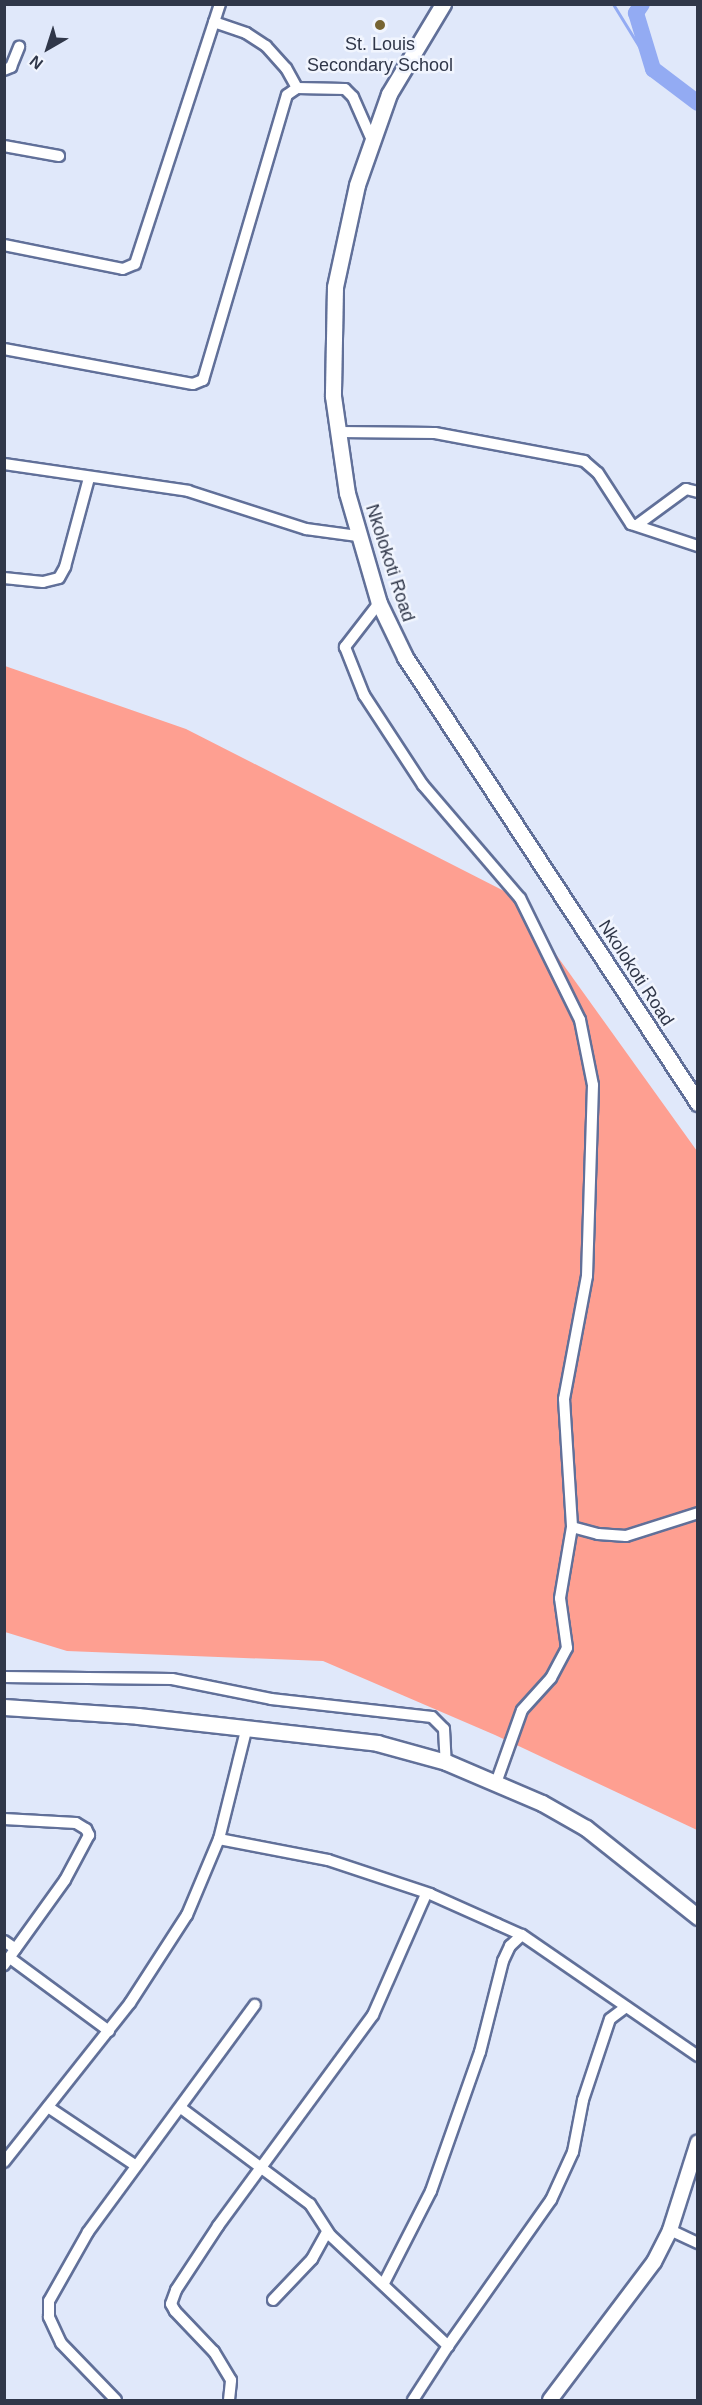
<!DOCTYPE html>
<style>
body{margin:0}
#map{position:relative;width:702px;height:2405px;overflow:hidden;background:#e0e8fa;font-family:Arial,sans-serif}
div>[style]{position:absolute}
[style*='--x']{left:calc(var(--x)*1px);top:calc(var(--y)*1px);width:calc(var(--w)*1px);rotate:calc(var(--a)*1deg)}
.green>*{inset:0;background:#fe9f91}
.stream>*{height:3px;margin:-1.5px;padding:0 1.5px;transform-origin:1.5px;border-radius:1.5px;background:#93abf3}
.river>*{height:16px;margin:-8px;padding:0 8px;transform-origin:8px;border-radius:8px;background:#93abf3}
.roads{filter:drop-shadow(2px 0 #617099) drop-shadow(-2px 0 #617099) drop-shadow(0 2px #617099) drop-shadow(0 -2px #617099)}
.minor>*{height:10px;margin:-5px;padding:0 5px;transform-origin:5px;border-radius:5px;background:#fff}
.tertiary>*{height:14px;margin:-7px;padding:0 7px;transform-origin:7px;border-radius:7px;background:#fff}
.secondary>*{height:15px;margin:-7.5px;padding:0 7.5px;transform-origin:7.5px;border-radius:7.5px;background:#fff}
.dots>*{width:16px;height:16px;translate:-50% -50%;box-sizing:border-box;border:3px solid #f1f5fe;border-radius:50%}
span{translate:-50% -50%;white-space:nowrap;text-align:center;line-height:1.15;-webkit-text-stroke:5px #f1f5fe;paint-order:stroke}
.poi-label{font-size:18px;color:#303749}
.street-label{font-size:18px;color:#303749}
.frame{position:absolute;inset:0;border:6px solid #303749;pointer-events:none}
.north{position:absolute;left:18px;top:18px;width:60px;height:60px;-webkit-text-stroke:4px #f1f5fe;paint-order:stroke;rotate:219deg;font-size:16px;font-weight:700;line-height:24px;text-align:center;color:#303749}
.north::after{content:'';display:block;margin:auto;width:21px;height:27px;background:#303749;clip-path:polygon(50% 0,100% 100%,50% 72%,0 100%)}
</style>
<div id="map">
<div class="green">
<div style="clip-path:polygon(5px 666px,186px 729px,514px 896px,697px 1151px,697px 1830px,495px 1735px,323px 1661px,67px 1651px,5px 1632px)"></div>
</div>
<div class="stream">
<div style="--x:613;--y:4;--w:76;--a:58.4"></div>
</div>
<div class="river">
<div style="--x:642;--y:4;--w:11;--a:124"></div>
<div style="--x:636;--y:13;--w:59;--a:73.1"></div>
<div style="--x:653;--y:69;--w:56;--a:37.1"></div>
</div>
<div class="roads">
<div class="minor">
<div style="--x:214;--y:22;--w:34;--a:19"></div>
<div style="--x:246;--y:33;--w:24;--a:33"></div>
<div style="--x:266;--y:46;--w:30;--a:48"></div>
<div style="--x:286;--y:68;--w:23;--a:61"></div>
<div style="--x:4;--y:70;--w:8;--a:-23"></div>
<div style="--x:11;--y:67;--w:22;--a:-68"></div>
<div style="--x:4;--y:146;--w:56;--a:10.3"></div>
<div style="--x:4;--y:245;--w:121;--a:11.4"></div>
<div style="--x:123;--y:269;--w:13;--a:-23"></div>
<div style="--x:135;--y:264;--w:274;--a:-71.9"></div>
<div style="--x:4;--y:349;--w:192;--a:10.5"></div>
<div style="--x:193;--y:384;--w:11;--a:-22"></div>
<div style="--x:203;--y:380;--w:297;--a:-73.6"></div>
<div style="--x:287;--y:95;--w:12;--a:-35"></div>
<div style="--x:297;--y:88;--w:48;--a:1.2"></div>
<div style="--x:345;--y:89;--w:11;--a:45"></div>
<div style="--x:353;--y:97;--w:47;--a:66.2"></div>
<div style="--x:339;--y:432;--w:96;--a:0.6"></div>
<div style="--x:435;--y:433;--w:152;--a:10.6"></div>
<div style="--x:584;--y:461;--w:18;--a:41"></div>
<div style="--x:598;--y:473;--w:61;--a:57.1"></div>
<div style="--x:631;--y:524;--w:71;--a:18.2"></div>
<div style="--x:4;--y:464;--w:186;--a:8.3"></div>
<div style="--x:188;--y:491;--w:124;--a:17.9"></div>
<div style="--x:306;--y:529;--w:52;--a:7.7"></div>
<div style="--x:637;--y:525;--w:61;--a:-36.3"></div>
<div style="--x:686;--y:489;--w:12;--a:14"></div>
<div style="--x:4;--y:578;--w:39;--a:6"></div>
<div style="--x:43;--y:582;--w:16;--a:-14"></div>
<div style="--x:59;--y:578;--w:13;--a:-61"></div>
<div style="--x:65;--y:567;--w:92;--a:-74.9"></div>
<div style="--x:379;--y:603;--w:56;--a:127.7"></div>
<div style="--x:345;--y:647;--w:52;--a:68.4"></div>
<div style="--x:364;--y:695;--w:108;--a:56.8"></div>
<div style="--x:423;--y:785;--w:149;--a:49.4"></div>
<div style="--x:520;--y:898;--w:136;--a:63.8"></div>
<div style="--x:580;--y:1020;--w:66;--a:78.7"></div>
<div style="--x:593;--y:1085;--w:191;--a:91.8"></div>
<div style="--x:587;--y:1276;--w:125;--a:100.6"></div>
<div style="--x:564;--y:1399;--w:128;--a:86.4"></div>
<div style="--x:572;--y:1527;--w:27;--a:15"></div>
<div style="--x:598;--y:1534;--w:28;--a:4"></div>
<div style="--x:626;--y:1536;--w:76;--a:-17.7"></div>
<div style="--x:4;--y:1677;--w:168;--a:0.7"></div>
<div style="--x:172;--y:1679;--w:101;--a:11.4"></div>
<div style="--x:271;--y:1699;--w:162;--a:6.4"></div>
<div style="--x:432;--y:1717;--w:17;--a:45"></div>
<div style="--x:444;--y:1729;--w:33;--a:87"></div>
<div style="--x:496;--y:1783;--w:77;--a:-70.4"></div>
<div style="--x:522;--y:1710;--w:43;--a:-47.8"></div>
<div style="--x:551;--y:1678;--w:34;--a:-62"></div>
<div style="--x:567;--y:1648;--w:50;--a:-98"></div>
<div style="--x:560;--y:1598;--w:72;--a:-80.4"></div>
<div style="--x:4;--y:1819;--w:72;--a:3.2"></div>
<div style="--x:76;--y:1823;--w:12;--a:31"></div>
<div style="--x:86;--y:1829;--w:7;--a:63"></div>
<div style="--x:89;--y:1835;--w:51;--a:118.1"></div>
<div style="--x:65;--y:1880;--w:105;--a:125.7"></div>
<div style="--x:219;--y:1839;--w:111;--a:10.9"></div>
<div style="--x:328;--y:1860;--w:108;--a:18.4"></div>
<div style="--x:430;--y:1894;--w:73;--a:24.1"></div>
<div style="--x:497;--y:1924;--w:27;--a:24"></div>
<div style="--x:522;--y:1935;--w:214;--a:34.5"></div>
<div style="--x:4;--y:1941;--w:14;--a:34"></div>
<div style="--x:10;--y:1958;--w:123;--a:36.4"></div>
<div style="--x:48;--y:2107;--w:106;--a:33.8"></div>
<div style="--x:181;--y:2108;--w:161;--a:36.7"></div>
<div style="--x:310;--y:2204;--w:38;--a:57"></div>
<div style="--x:331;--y:2236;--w:161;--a:43.2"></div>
<div style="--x:448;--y:2346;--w:179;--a:-54.8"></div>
<div style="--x:551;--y:2200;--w:53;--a:-65.4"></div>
<div style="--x:573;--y:2152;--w:53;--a:-79.1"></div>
<div style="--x:583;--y:2100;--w:85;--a:-71.6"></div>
<div style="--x:610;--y:2019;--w:20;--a:-37"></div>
<div style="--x:4;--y:2162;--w:203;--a:-51.6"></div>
<div style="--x:130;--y:2003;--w:105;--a:-57.1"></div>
<div style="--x:187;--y:1915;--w:82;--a:-67.2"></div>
<div style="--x:219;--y:1839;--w:115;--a:-76"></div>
<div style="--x:670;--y:2230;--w:31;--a:25"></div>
<div style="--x:384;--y:2283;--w:103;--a:-62.9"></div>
<div style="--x:431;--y:2191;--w:147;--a:-70.6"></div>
<div style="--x:480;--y:2052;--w:94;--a:-75.8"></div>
<div style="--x:503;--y:1961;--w:17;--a:-65"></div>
<div style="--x:510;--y:1946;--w:16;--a:-43"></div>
<div style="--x:273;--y:2300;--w:57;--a:-46.4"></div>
<div style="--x:312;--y:2259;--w:31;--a:-61"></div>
<div style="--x:116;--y:2400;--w:79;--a:-134"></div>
<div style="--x:61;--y:2343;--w:29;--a:-115"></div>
<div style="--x:49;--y:2317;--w:16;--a:-90"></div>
<div style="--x:49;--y:2301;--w:79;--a:-60.5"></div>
<div style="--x:88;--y:2232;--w:282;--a:-53.7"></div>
<div style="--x:229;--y:2400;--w:20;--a:-84"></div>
<div style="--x:231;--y:2380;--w:33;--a:-121"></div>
<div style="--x:214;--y:2352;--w:57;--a:-133.6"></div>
<div style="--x:175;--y:2311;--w:8;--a:-120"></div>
<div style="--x:171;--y:2304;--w:15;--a:-70"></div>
<div style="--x:176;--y:2290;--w:77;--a:-56.7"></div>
<div style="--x:218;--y:2226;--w:262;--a:-53.7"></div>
<div style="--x:373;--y:2015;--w:132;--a:-66.3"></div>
<div style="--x:413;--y:2400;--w:64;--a:-57.1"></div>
</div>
<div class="tertiary">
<div style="--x:550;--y:2400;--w:173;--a:-53"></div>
<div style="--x:654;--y:2262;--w:36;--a:-63"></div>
<div style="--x:670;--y:2230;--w:92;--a:-72.3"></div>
</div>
<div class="secondary">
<div style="--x:443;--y:4;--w:105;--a:121"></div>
<div style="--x:389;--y:94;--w:96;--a:109.4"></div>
<div style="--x:357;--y:185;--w:104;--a:102.2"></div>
<div style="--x:335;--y:287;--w:109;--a:91.1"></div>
<div style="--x:333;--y:396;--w:98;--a:81.8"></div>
<div style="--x:347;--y:493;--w:115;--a:73.8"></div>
<div style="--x:379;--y:603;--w:60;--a:64.3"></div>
<div style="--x:405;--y:657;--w:534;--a:56.7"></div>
<div style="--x:4;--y:1707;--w:134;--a:3.8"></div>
<div style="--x:138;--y:1716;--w:241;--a:6.4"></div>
<div style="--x:377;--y:1743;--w:72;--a:15.4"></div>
<div style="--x:446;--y:1762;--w:104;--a:23.1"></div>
<div style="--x:542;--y:1803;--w:51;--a:29.6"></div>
<div style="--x:586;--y:1828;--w:143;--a:38.5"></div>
</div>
</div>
<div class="dots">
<div style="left:380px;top:25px;background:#766432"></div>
</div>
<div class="poi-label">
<span style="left:380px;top:55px">St. Louis<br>Secondary School</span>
</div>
<div class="street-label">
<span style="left:390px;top:563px;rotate:72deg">Nkolokoti Road</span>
<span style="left:636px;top:973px;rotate:57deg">Nkolokoti Road</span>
</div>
<div class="frame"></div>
<div class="north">N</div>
</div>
